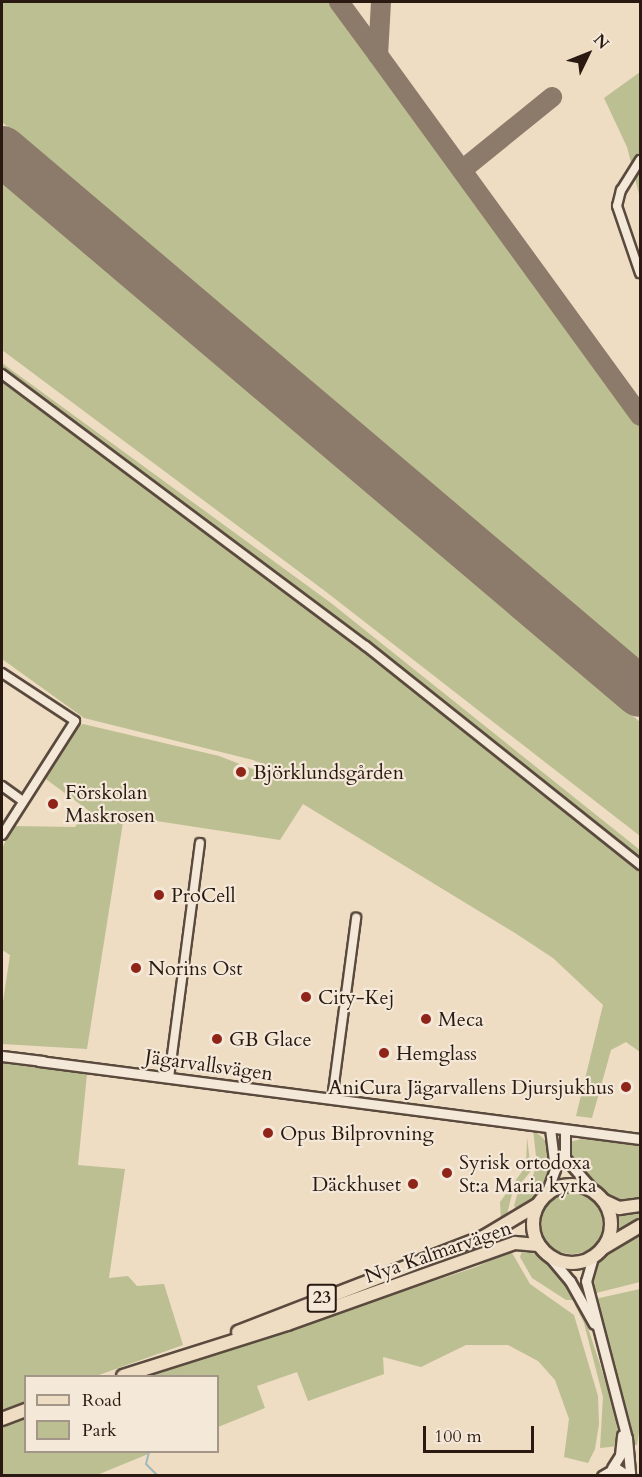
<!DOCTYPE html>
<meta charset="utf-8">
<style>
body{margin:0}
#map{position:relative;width:642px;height:1477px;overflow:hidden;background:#eedcc3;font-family:Cardo,serif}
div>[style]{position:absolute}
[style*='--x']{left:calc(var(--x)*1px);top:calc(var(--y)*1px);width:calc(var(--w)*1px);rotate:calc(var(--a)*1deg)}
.green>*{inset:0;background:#bcbf92}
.round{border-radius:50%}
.stream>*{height:2px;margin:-1px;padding:0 1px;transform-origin:1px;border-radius:1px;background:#9eb9be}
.taxiway>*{height:20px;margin:-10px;padding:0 10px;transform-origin:10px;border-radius:10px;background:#8c7a6a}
.runway>*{height:50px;margin:-25px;padding:0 25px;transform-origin:25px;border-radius:25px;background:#8c7a6a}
.roads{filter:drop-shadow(2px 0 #5a4a3e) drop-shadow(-2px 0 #5a4a3e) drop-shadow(0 2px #5a4a3e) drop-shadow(0 -2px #5a4a3e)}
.minor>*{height:8px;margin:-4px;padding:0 4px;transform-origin:4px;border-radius:4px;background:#f4e8d8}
.tertiary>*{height:9px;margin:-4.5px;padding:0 4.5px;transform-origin:4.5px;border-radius:4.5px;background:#f4e8d8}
.primary>*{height:12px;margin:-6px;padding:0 6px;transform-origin:6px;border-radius:6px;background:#eedcc3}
.primary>.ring{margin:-6px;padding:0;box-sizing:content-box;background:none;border:12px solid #eedcc3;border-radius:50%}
.dots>*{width:16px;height:16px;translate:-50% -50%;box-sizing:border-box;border:3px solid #f4e8d8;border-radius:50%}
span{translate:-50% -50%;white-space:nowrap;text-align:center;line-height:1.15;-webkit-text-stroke:4.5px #f4e8d8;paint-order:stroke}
.shield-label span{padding:2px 4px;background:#f4e8d8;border:2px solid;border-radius:4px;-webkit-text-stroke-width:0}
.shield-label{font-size:18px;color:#291911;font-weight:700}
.poi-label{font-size:20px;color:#291911}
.left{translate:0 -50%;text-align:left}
.right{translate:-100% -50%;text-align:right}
.street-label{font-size:20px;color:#291911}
.frame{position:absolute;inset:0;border:3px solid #291911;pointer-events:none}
.legend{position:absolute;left:24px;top:1375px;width:195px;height:78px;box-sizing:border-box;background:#f4e8d8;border:2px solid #a39588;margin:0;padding:8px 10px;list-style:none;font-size:18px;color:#291911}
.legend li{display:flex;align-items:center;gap:12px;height:30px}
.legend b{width:30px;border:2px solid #a39588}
.north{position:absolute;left:558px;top:24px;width:60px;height:60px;-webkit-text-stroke:4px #f4e8d8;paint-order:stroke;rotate:47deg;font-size:16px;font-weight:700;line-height:24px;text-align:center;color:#291911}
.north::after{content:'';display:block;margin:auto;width:21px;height:27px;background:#291911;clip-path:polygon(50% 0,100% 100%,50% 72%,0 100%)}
.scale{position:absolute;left:423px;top:1426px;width:111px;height:27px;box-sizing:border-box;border:3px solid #291911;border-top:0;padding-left:8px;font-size:18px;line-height:21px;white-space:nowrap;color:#291911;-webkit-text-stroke:4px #f4e8d8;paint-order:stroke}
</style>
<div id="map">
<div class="green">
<div style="clip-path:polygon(2px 2px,330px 2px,640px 427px,640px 663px,2px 122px)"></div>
<div style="clip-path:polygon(640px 72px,640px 198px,627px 147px,604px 98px)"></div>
<div style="clip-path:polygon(2px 181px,640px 722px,640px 836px,325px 591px,2px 350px)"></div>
<div style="clip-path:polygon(2px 363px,331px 603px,640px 850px,640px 857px,368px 644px,2px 370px)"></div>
<div style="clip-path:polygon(2px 379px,361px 646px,640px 869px,640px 1052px,626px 1042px,611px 1050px,592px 1118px,576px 1116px,603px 1005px,553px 958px,515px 933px,303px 804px,280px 840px,124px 816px,87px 1049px,2px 1044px,2px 1008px,10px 955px,2px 950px,2px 849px,12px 826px,75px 827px,88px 810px,43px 777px,77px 727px,83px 724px,219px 756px,276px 778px,270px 767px,253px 760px,84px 718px,2px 659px)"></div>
<div style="clip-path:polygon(2px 1063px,87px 1074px,78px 1165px,125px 1169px,109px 1278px,128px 1276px,137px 1286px,164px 1284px,183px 1345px,96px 1376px,26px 1376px,25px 1402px,2px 1410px)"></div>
<div style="clip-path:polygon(533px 1129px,547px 1142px,550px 1171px,540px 1193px,518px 1210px,514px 1206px,517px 1195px,532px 1178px,537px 1165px)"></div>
<div style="clip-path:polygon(527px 1137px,531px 1171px,512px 1194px,506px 1218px,501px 1221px,500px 1202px,526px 1166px)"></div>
<div style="clip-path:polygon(591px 1137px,640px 1144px,640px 1199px,627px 1203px,613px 1200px,570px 1158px,569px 1142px)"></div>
<div class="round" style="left:541px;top:1192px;width:62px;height:62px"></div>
<div style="clip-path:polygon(640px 1211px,640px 1220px,614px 1233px,614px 1214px)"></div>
<div style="clip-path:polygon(510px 1232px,511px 1238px,308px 1310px,482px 1246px)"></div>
<div style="clip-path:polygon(640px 1234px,640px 1282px,592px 1294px,589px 1275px,593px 1265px)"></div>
<div style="clip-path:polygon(523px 1248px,549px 1262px,576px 1300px,566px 1300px,532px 1278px,520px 1257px)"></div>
<div style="clip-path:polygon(511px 1251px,530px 1284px,574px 1315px,598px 1396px,599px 1424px,595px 1449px,588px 1463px,564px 1457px,569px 1419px,555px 1380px,538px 1361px,508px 1345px,466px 1345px,421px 1367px,383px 1357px,384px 1374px,308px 1401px,297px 1372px,257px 1386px,265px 1408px,218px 1427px,218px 1376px,150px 1376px,476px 1267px)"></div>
<div style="clip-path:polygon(640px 1289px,640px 1426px,637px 1445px,632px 1445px,595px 1299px)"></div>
<div style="clip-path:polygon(580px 1303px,615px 1411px,619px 1446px,600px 1448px,603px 1397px,584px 1323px,575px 1305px)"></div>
<div style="clip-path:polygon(25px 1419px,26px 1452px,153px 1452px,97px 1475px,2px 1475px,2px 1428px)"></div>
</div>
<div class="stream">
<div style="--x:149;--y:1452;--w:12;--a:104"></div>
<div style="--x:146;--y:1464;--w:17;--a:45"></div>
</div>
<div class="taxiway">
<div style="--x:339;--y:2;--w:66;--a:53.7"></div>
<div style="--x:381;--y:2;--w:53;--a:93.2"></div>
<div style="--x:378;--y:55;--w:446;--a:54"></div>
<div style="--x:462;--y:170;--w:116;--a:-39"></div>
</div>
<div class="runway">
<div style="--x:2;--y:151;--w:836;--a:40.3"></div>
</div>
<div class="roads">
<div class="minor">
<div style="--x:640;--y:160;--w:36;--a:122"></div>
<div style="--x:621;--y:190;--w:16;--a:104"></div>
<div style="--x:617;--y:206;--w:71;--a:71.1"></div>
<div style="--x:2;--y:374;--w:454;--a:36.8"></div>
<div style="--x:366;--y:646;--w:351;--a:38.6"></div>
<div style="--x:2;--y:673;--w:87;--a:33.3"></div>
<div style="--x:75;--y:721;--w:135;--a:122.6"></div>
<div style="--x:2;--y:786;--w:24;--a:36"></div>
<div style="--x:169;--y:1078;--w:237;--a:-82.5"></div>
<div style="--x:332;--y:1099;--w:183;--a:-82.4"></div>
</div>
<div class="tertiary">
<div style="--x:2;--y:1056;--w:41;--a:7"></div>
<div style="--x:39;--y:1061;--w:606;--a:7.39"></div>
<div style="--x:565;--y:1130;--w:28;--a:90"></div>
<div style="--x:565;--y:1158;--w:44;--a:48.7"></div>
<div style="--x:546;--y:1194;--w:27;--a:-70"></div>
<div style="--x:555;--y:1169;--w:41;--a:-97"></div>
<div style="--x:549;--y:1256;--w:33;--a:50"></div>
<div style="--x:570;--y:1281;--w:49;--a:60.8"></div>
<div style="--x:593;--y:1257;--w:25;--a:106"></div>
<div style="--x:586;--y:1281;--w:162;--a:75.4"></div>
<div style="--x:627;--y:1438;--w:38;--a:85"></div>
<div style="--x:612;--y:1468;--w:15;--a:-58"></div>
<div style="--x:620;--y:1455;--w:20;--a:-84"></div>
<div style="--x:602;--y:1476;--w:16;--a:-30"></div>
<div style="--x:616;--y:1468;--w:14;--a:34"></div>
</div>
<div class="primary">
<div class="ring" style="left:533px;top:1185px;width:66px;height:66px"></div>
<div style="--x:604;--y:1201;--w:17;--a:25"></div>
<div style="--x:619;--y:1208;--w:21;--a:-8"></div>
<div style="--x:603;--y:1248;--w:43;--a:-30.7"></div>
<div style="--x:238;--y:1332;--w:265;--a:-21.2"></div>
<div style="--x:485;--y:1236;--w:61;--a:-30.8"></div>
<div style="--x:123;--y:1376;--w:172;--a:-17.6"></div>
<div style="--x:287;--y:1324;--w:242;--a:-19.6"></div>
<div style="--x:515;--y:1243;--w:23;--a:5"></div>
<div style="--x:2;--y:1419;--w:26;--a:-21"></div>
</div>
</div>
<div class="dots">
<div style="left:241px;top:772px;background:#8f2418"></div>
<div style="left:53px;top:804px;background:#8f2418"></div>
<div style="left:159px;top:895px;background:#8f2418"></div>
<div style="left:136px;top:968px;background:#8f2418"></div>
<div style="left:306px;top:997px;background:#8f2418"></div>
<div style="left:426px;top:1019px;background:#8f2418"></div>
<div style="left:217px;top:1039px;background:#8f2418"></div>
<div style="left:384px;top:1053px;background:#8f2418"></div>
<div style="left:626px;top:1087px;background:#8f2418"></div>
<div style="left:268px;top:1133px;background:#8f2418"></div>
<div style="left:447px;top:1173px;background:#8f2418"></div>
<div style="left:413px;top:1184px;background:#8f2418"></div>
</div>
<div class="shield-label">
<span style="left:322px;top:1298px">23</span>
</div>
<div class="poi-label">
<span class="left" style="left:253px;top:772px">Björklundsgården</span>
<span class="left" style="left:65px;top:804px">Förskolan<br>Maskrosen</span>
<span class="left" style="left:171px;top:895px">ProCell</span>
<span class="left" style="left:148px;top:968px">Norins Ost</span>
<span class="left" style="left:318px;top:997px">City-Kej</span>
<span class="left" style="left:438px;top:1019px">Meca</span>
<span class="left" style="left:229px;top:1039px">GB Glace</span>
<span class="left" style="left:396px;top:1053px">Hemglass</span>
<span class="right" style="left:614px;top:1087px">AniCura Jägarvallens Djursjukhus</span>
<span class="left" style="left:280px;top:1133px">Opus Bilprovning</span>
<span class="left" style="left:459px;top:1174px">Syrisk ortodoxa<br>St:a Maria kyrka</span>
<span class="right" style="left:401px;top:1184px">Däckhuset</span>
</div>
<div class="street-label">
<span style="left:209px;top:1065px;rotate:8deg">Jägarvallsvägen</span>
<span style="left:438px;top:1252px;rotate:-19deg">Nya Kalmarvägen</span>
</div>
<div class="frame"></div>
<ul class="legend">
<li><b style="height:8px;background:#eedcc3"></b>Road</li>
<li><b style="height:16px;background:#bcbf92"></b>Park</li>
</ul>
<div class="north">N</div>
<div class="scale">100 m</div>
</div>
